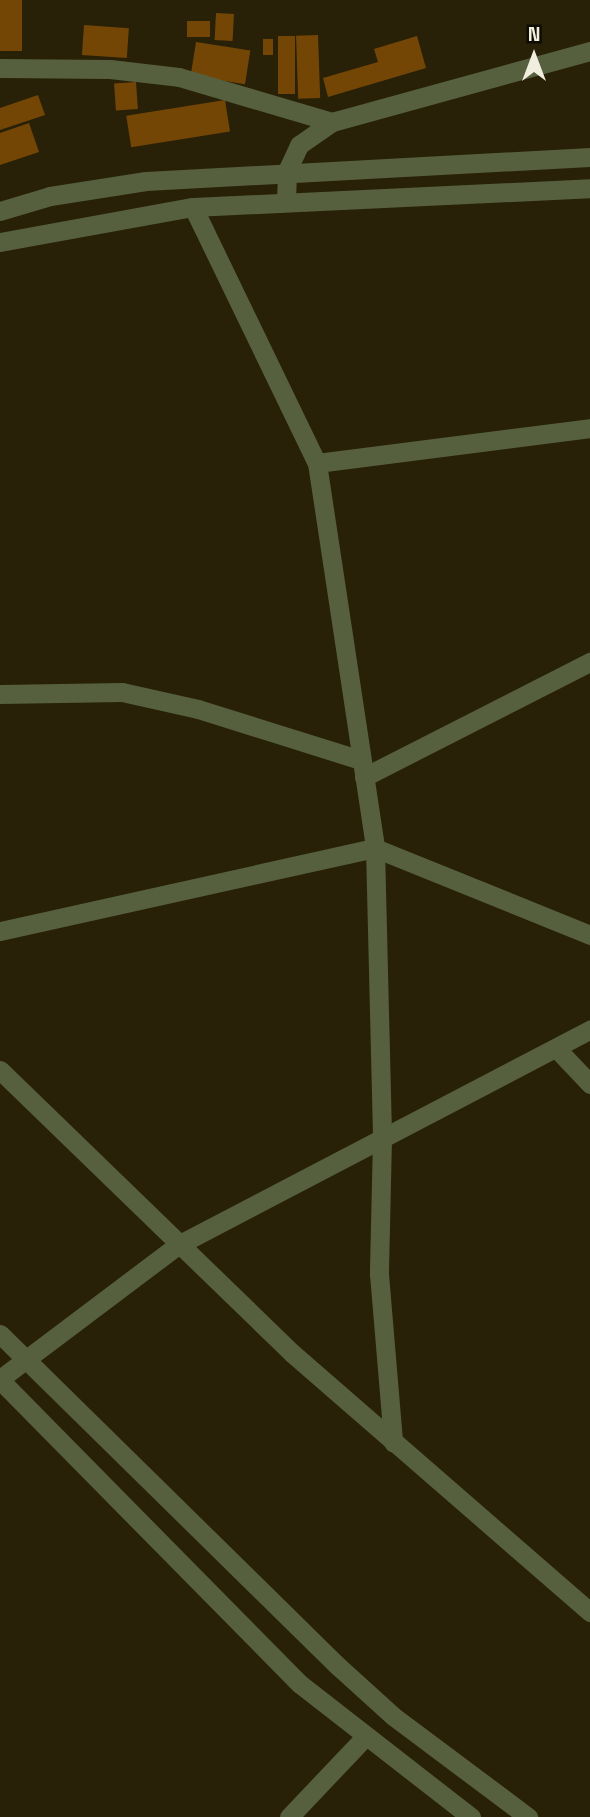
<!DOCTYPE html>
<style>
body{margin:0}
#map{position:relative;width:590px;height:1817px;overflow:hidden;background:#282107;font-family:"Space Grotesk",sans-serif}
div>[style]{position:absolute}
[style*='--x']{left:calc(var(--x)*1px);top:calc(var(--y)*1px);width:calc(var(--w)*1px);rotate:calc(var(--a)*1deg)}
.building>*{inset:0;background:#734606;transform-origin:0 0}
.minor>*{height:19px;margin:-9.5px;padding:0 9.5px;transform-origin:9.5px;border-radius:9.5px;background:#56603e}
.tertiary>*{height:19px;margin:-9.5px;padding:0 9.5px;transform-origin:9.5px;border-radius:9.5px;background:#56603e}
span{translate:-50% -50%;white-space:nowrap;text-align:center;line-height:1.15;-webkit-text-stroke:7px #0e0b03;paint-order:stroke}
.north{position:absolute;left:499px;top:21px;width:70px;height:70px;-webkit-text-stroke:5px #0e0b03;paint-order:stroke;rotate:0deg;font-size:19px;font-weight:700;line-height:28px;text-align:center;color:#f2eedf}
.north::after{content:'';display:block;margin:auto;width:24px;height:32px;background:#f2eedf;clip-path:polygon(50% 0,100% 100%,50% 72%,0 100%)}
</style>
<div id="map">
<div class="building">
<div style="left:0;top:0;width:22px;height:51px"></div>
<div style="left:216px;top:13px;width:18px;height:27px;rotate:3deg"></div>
<div style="left:187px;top:21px;width:23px;height:16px"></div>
<div style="left:84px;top:25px;width:45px;height:30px;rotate:4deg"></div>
<div style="left:318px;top:35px;width:63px;height:22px;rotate:88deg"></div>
<div style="left:278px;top:36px;width:17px;height:58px"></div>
<div style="clip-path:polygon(417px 36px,426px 68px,328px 97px,323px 78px,378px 62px,374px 49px)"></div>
<div style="left:263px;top:39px;width:10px;height:16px"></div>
<div style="left:196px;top:42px;width:55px;height:34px;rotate:9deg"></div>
<div style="left:136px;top:82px;width:27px;height:22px;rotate:86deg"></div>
<div style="clip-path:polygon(38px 95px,45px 115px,0 130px,0 108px)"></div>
<div style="left:225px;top:100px;width:32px;height:100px;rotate:81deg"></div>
<div style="clip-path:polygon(29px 123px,39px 152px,0 165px,0 133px)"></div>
</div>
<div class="minor">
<div style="--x:0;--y:68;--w:110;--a:0.5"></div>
<div style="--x:110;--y:69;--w:69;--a:6.6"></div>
<div style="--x:179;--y:77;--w:159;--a:16.4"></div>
<div style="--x:286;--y:201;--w:30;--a:-88"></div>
<div style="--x:287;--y:171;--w:29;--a:-65"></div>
<div style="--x:299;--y:145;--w:40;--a:-34.9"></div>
<div style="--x:332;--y:122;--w:268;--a:-15.4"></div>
<div style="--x:193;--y:207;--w:284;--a:64.2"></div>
<div style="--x:317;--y:463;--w:389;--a:81.4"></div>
<div style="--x:375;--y:848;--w:290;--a:88.6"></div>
<div style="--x:382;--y:1138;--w:136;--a:91.3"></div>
<div style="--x:379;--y:1274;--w:169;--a:85.2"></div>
<div style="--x:317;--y:463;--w:275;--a:-7.3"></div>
<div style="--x:0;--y:694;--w:122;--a:-0.9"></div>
<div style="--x:122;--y:692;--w:78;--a:12.6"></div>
<div style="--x:198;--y:709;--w:171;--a:17.4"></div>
<div style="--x:364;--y:777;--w:254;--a:-27"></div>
<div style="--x:0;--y:931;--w:384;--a:-12.5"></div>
<div style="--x:375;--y:848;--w:232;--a:22"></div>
<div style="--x:556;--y:1048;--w:50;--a:46.6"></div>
<div style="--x:0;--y:1070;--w:407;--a:44.1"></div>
<div style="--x:292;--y:1353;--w:395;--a:41"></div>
<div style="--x:0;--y:1379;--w:223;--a:-37"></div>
<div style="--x:178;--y:1245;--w:465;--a:-27.6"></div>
<div style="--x:289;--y:1817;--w:110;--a:-46.5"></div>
</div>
<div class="tertiary">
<div style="--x:0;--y:211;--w:52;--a:-16.7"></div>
<div style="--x:50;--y:196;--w:97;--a:-8.9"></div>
<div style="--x:146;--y:181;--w:445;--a:-3.1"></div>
<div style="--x:0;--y:242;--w:196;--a:-10.3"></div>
<div style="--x:193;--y:207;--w:397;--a:-2.7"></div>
<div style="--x:0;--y:1334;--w:475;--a:44.5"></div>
<div style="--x:339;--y:1667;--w:73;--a:42.2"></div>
<div style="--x:393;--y:1716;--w:169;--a:36.8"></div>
<div style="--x:0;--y:1380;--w:427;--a:45.4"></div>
<div style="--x:300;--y:1684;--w:217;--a:37.9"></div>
</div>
<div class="north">N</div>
</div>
